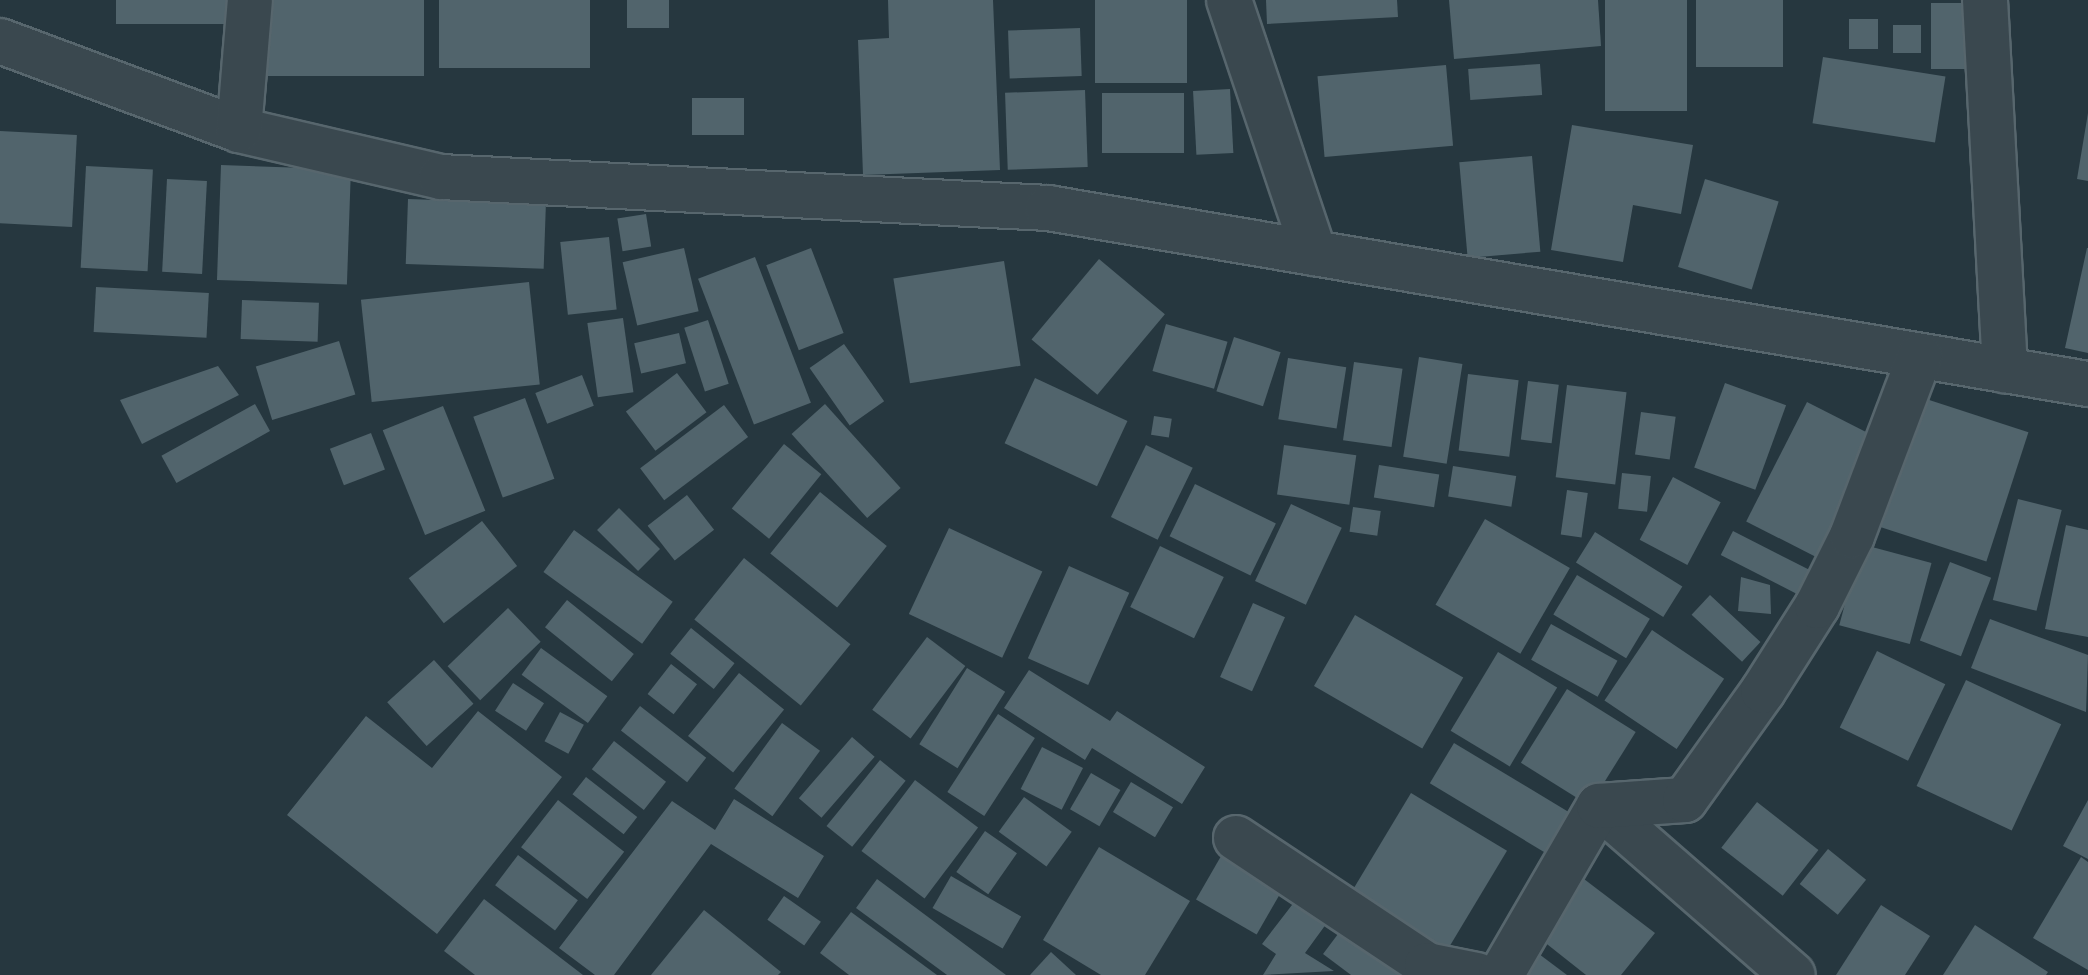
<!DOCTYPE html>
<style>
body{margin:0}
#map{position:relative;width:2088px;height:975px;overflow:hidden;background:#26373f;font-family:"Space Grotesk",sans-serif}
div>[style]{position:absolute}
[style*='--x']{left:calc(var(--x)*1px);top:calc(var(--y)*1px);width:calc(var(--w)*1px);rotate:calc(var(--a)*1deg)}
.building>*{inset:0;background:#51646c;transform-origin:0 0}
.roads{filter:drop-shadow(2px 0 #57666d) drop-shadow(-2px 0 #57666d) drop-shadow(0 2px #57666d) drop-shadow(0 -2px #57666d)}
.street>*{height:44px;margin:-22px;padding:0 22px;transform-origin:22px;border-radius:22px;background:#3a484f}
span{translate:-50% -50%;white-space:nowrap;text-align:center;line-height:1.15;-webkit-text-stroke:8px #1e2d34;paint-order:stroke}
</style>
<div id="map">
<div class="building">
<div style="left:116px;top:0;width:113px;height:24px"></div>
<div style="left:267px;top:0;width:157px;height:76px"></div>
<div style="left:439px;top:0;width:151px;height:68px"></div>
<div style="left:627px;top:0;width:42px;height:28px"></div>
<div style="clip-path:polygon(888px 0,993px 0,1000px 170px,863px 175px,858px 40px,889px 38px)"></div>
<div style="left:1095px;top:0;width:92px;height:83px"></div>
<div style="clip-path:polygon(1266px 0,1397px 0,1398px 17px,1267px 24px)"></div>
<div style="clip-path:polygon(1449px 0,1598px 0,1601px 46px,1454px 59px)"></div>
<div style="left:1605px;top:0;width:82px;height:111px"></div>
<div style="left:1696px;top:0;width:87px;height:67px"></div>
<div style="left:1931px;top:3px;width:39px;height:66px"></div>
<div style="left:1849px;top:19px;width:29px;height:30px"></div>
<div style="left:1893px;top:25px;width:28px;height:28px"></div>
<div style="left:1080px;top:28px;width:48px;height:72px;rotate:88deg"></div>
<div style="left:1823px;top:57px;width:124px;height:67px;rotate:9deg"></div>
<div style="left:1540px;top:64px;width:31px;height:72px;rotate:86deg"></div>
<div style="left:1446px;top:65px;width:81px;height:129px;rotate:85deg"></div>
<div style="left:1230px;top:89px;width:64px;height:37px;rotate:87deg"></div>
<div style="left:1085px;top:90px;width:77px;height:80px;rotate:88deg"></div>
<div style="left:1102px;top:93px;width:82px;height:60px"></div>
<div style="left:744px;top:98px;width:37px;height:52px;rotate:90deg"></div>
<div style="clip-path:polygon(2088px 113px,2088px 181px,2077px 179px)"></div>
<div style="clip-path:polygon(1572px 125px,1693px 145px,1681px 214px,1633px 205px,1623px 262px,1551px 250px)"></div>
<div style="left:0;top:131px;width:77px;height:92px;rotate:3deg"></div>
<div style="left:1532px;top:156px;width:96px;height:73px;rotate:85deg"></div>
<div style="left:221px;top:165px;width:130px;height:115px;rotate:2deg"></div>
<div style="left:86px;top:166px;width:67px;height:102px;rotate:3deg"></div>
<div style="left:167px;top:179px;width:40px;height:93px;rotate:3deg"></div>
<div style="left:1705px;top:179px;width:77px;height:92px;rotate:17deg"></div>
<div style="left:408px;top:199px;width:138px;height:65px;rotate:2deg"></div>
<div style="left:646px;top:214px;width:33px;height:29px;rotate:81deg"></div>
<div style="left:609px;top:237px;width:73px;height:49px;rotate:84deg"></div>
<div style="left:684px;top:248px;width:65px;height:63px;rotate:77deg"></div>
<div style="left:811px;top:248px;width:91px;height:48px;rotate:69deg"></div>
<div style="clip-path:polygon(2087px 248px,2088px 248px,2088px 353px,2065px 348px)"></div>
<div style="left:755px;top:257px;width:156px;height:61px;rotate:69deg"></div>
<div style="left:1099px;top:259px;width:86px;height:105px;rotate:40deg"></div>
<div style="left:1004px;top:261px;width:106px;height:112px;rotate:81deg"></div>
<div style="left:529px;top:282px;width:103px;height:169px;rotate:84deg"></div>
<div style="left:96px;top:287px;width:113px;height:45px;rotate:3deg"></div>
<div style="left:242px;top:300px;width:77px;height:39px;rotate:2deg"></div>
<div style="left:623px;top:318px;width:75px;height:36px;rotate:82deg"></div>
<div style="left:708px;top:320px;width:67px;height:25px;rotate:72deg"></div>
<div style="left:1166px;top:324px;width:64px;height:49px;rotate:16deg"></div>
<div style="left:679px;top:333px;width:31px;height:46px;rotate:77deg"></div>
<div style="left:1234px;top:337px;width:49px;height:57px;rotate:18deg"></div>
<div style="left:339px;top:341px;width:56px;height:87px;rotate:73deg"></div>
<div style="left:844px;top:344px;width:70px;height:42px;rotate:55deg"></div>
<div style="left:1419px;top:357px;width:44px;height:101px;rotate:9deg"></div>
<div style="left:1288px;top:358px;width:59px;height:62px;rotate:9deg"></div>
<div style="left:1354px;top:362px;width:49px;height:79px;rotate:8deg"></div>
<div style="clip-path:polygon(218px 366px,239px 395px,142px 444px,120px 400px)"></div>
<div style="left:677px;top:373px;width:49px;height:64px;rotate:53deg"></div>
<div style="left:1468px;top:374px;width:51px;height:77px;rotate:7deg"></div>
<div style="left:582px;top:375px;width:33px;height:50px;rotate:69deg"></div>
<div style="left:1035px;top:378px;width:102px;height:72px;rotate:25deg"></div>
<div style="left:1528px;top:381px;width:31px;height:59px;rotate:7deg"></div>
<div style="left:1725px;top:383px;width:65px;height:90px;rotate:20deg"></div>
<div style="left:1567px;top:385px;width:60px;height:93px;rotate:7deg"></div>
<div style="left:1920px;top:397px;width:114px;height:136px;rotate:18deg"></div>
<div style="left:525px;top:398px;width:86px;height:55px;rotate:70deg"></div>
<div style="left:1807px;top:402px;width:85px;height:134px;rotate:27deg"></div>
<div style="left:255px;top:404px;width:31px;height:107px;rotate:61deg"></div>
<div style="left:825px;top:404px;width:113px;height:45px;rotate:48deg"></div>
<div style="left:724px;top:405px;width:40px;height:105px;rotate:53deg"></div>
<div style="left:443px;top:406px;width:113px;height:65px;rotate:68deg"></div>
<div style="left:1641px;top:412px;width:35px;height:43px;rotate:8deg"></div>
<div style="left:1154px;top:416px;width:18px;height:19px;rotate:9deg"></div>
<div style="left:371px;top:433px;width:39px;height:44px;rotate:69deg"></div>
<div style="left:784px;top:444px;width:48px;height:83px;rotate:39deg"></div>
<div style="left:1146px;top:445px;width:52px;height:80px;rotate:26deg"></div>
<div style="left:1284px;top:445px;width:73px;height:50px;rotate:8deg"></div>
<div style="left:1379px;top:465px;width:61px;height:33px;rotate:9deg"></div>
<div style="left:1453px;top:466px;width:64px;height:31px;rotate:9deg"></div>
<div style="left:1622px;top:473px;width:29px;height:36px;rotate:6deg"></div>
<div style="left:1673px;top:477px;width:54px;height:71px;rotate:28deg"></div>
<div style="left:1195px;top:484px;width:90px;height:58px;rotate:26deg"></div>
<div style="left:1567px;top:490px;width:21px;height:45px;rotate:8deg"></div>
<div style="left:820px;top:492px;width:86px;height:79px;rotate:39deg"></div>
<div style="left:687px;top:495px;width:44px;height:50px;rotate:52deg"></div>
<div style="left:2018px;top:499px;width:45px;height:104px;rotate:14deg"></div>
<div style="left:1291px;top:504px;width:56px;height:85px;rotate:25deg"></div>
<div style="left:1353px;top:507px;width:28px;height:25px;rotate:8deg"></div>
<div style="left:619px;top:508px;width:58px;height:31px;rotate:45deg"></div>
<div style="left:1485px;top:519px;width:98px;height:99px;rotate:30deg"></div>
<div style="left:482px;top:521px;width:57px;height:93px;rotate:52deg"></div>
<div style="clip-path:polygon(2066px 525px,2088px 530px,2088px 637px,2045px 629px)"></div>
<div style="left:949px;top:528px;width:103px;height:95px;rotate:25deg"></div>
<div style="left:574px;top:530px;width:122px;height:52px;rotate:36deg"></div>
<div style="left:1733px;top:531px;width:85px;height:27px;rotate:27deg"></div>
<div style="left:1595px;top:532px;width:103px;height:36px;rotate:32deg"></div>
<div style="left:1861px;top:544px;width:73px;height:84px;rotate:15deg"></div>
<div style="left:1160px;top:546px;width:71px;height:68px;rotate:26deg"></div>
<div style="left:744px;top:558px;width:137px;height:79px;rotate:39deg"></div>
<div style="left:1950px;top:562px;width:44px;height:84px;rotate:21deg"></div>
<div style="left:1069px;top:566px;width:66px;height:101px;rotate:24deg"></div>
<div style="left:1577px;top:575px;width:85px;height:46px;rotate:31deg"></div>
<div style="clip-path:polygon(1741px 577px,1770px 585px,1771px 614px,1738px 611px)"></div>
<div style="left:1710px;top:595px;width:69px;height:27px;rotate:43deg"></div>
<div style="left:567px;top:600px;width:86px;height:35px;rotate:39deg"></div>
<div style="left:1253px;top:603px;width:35px;height:81px;rotate:24deg"></div>
<div style="left:508px;top:608px;width:47px;height:84px;rotate:46deg"></div>
<div style="left:1355px;top:615px;width:125px;height:82px;rotate:30deg"></div>
<div style="clip-path:polygon(1990px 619px,2088px 655px,2086px 712px,1971px 668px)"></div>
<div style="left:1551px;top:624px;width:76px;height:41px;rotate:29deg"></div>
<div style="left:691px;top:628px;width:56px;height:33px;rotate:39deg"></div>
<div style="left:1652px;top:630px;width:87px;height:85px;rotate:34deg"></div>
<div style="left:927px;top:637px;width:48px;height:91px;rotate:37deg"></div>
<div style="left:541px;top:648px;width:82px;height:33px;rotate:36deg"></div>
<div style="left:1877px;top:651px;width:76px;height:85px;rotate:26deg"></div>
<div style="left:1498px;top:652px;width:69px;height:92px;rotate:31deg"></div>
<div style="left:434px;top:660px;width:59px;height:63px;rotate:48deg"></div>
<div style="left:671px;top:664px;width:33px;height:38px;rotate:38deg"></div>
<div style="left:967px;top:668px;width:45px;height:90px;rotate:32deg"></div>
<div style="clip-path:polygon(1029px 670px,1110px 721px,1117px 711px,1205px 767px,1182px 804px,1092px 748px,1085px 760px,1004px 708px)"></div>
<div style="left:739px;top:673px;width:58px;height:81px;rotate:39deg"></div>
<div style="left:1966px;top:680px;width:105px;height:117px;rotate:25deg"></div>
<div style="left:513px;top:683px;width:37px;height:33px;rotate:33deg"></div>
<div style="left:1567px;top:689px;width:81px;height:87px;rotate:32deg"></div>
<div style="left:640px;top:706px;width:84px;height:31px;rotate:38deg"></div>
<div style="clip-path:polygon(478px 711px,562px 777px,437px 934px,287px 815px,366px 716px,432px 768px)"></div>
<div style="left:560px;top:712px;width:27px;height:33px;rotate:28deg"></div>
<div style="left:998px;top:714px;width:44px;height:93px;rotate:33deg"></div>
<div style="left:782px;top:723px;width:47px;height:81px;rotate:36deg"></div>
<div style="left:852px;top:737px;width:30px;height:81px;rotate:41deg"></div>
<div style="left:614px;top:741px;width:66px;height:36px;rotate:38deg"></div>
<div style="left:1454px;top:743px;width:142px;height:47px;rotate:31deg"></div>
<div style="left:1042px;top:747px;width:46px;height:47px;rotate:27deg"></div>
<div style="left:880px;top:760px;width:33px;height:85px;rotate:39deg"></div>
<div style="left:1091px;top:773px;width:34px;height:42px;rotate:30deg"></div>
<div style="left:586px;top:777px;width:65px;height:22px;rotate:38deg"></div>
<div style="left:915px;top:780px;width:79px;height:89px;rotate:37deg"></div>
<div style="left:1131px;top:782px;width:49px;height:35px;rotate:31deg"></div>
<div style="left:1411px;top:793px;width:112px;height:128px;rotate:31deg"></div>
<div style="left:1024px;top:797px;width:59px;height:43px;rotate:36deg"></div>
<div style="clip-path:polygon(734px 799px,824px 856px,798px 898px,711px 844px,614px 975px,595px 975px,559px 948px,672px 801px,715px 830px)"></div>
<div style="left:558px;top:800px;width:84px;height:60px;rotate:38deg"></div>
<div style="clip-path:polygon(2088px 800px,2088px 859px,2063px 846px)"></div>
<div style="left:1757px;top:802px;width:78px;height:58px;rotate:38deg"></div>
<div style="left:985px;top:831px;width:39px;height:50px;rotate:35deg"></div>
<div style="left:1228px;top:844px;width:70px;height:64px;rotate:30deg"></div>
<div style="clip-path:polygon(1099px 847px,1190px 901px,1145px 975px,1101px 975px,1043px 940px)"></div>
<div style="left:1828px;top:849px;width:49px;height:45px;rotate:39deg"></div>
<div style="left:518px;top:855px;width:75px;height:38px;rotate:37deg"></div>
<div style="clip-path:polygon(2081px 857px,2088px 862px,2088px 970px,2033px 938px)"></div>
<div style="left:951px;top:876px;width:81px;height:37px;rotate:30deg"></div>
<div style="clip-path:polygon(877px 879px,1006px 975px,947px 975px,856px 908px)"></div>
<div style="clip-path:polygon(1584px 879px,1655px 933px,1621px 975px,1586px 975px,1538px 937px)"></div>
<div style="clip-path:polygon(1302px 892px,1332px 916px,1305px 953px,1334px 971px,1263px 975px,1276px 954px,1262px 944px)"></div>
<div style="left:784px;top:896px;width:45px;height:29px;rotate:35deg"></div>
<div style="clip-path:polygon(484px 899px,583px 975px,475px 975px,444px 951px)"></div>
<div style="clip-path:polygon(1881px 905px,1930px 936px,1905px 975px,1836px 975px)"></div>
<div style="clip-path:polygon(704px 910px,781px 972px,778px 975px,651px 975px)"></div>
<div style="clip-path:polygon(851px 912px,937px 975px,849px 975px,820px 953px)"></div>
<div style="clip-path:polygon(1350px 918px,1406px 975px,1351px 975px,1323px 954px)"></div>
<div style="clip-path:polygon(1975px 925px,2048px 972px,2046px 975px,1943px 975px)"></div>
<div style="clip-path:polygon(1051px 952px,1076px 975px,1030px 975px)"></div>
<div style="clip-path:polygon(1539px 954px,1567px 975px,1523px 975px)"></div>
</div>
<div class="roads">
<div class="street">
<div style="--x:1229;--y:0;--w:267;--a:71.4"></div>
<div style="--x:1985;--y:0;--w:371;--a:86.9"></div>
<div style="--x:0;--y:41;--w:255;--a:20.4"></div>
<div style="--x:239;--y:130;--w:207;--a:13.1"></div>
<div style="--x:441;--y:177;--w:608;--a:2.92"></div>
<div style="--x:1048;--y:208;--w:1055;--a:9.61"></div>
<div style="--x:239;--y:130;--w:130;--a:-85.2"></div>
<div style="--x:1599;--y:806;--w:257;--a:41.1"></div>
<div style="--x:1236;--y:838;--w:229;--a:33.6"></div>
<div style="--x:1427;--y:965;--w:51;--a:11.3"></div>
<div style="--x:1501;--y:975;--w:195;--a:-59.9"></div>
<div style="--x:1599;--y:806;--w:86;--a:-4"></div>
<div style="--x:1685;--y:800;--w:134;--a:-54.4"></div>
<div style="--x:1763;--y:691;--w:101;--a:-57.6"></div>
<div style="--x:1817;--y:606;--w:78;--a:-63.4"></div>
<div style="--x:1852;--y:536;--w:192;--a:-69.3"></div>
</div>
</div>
</div>
